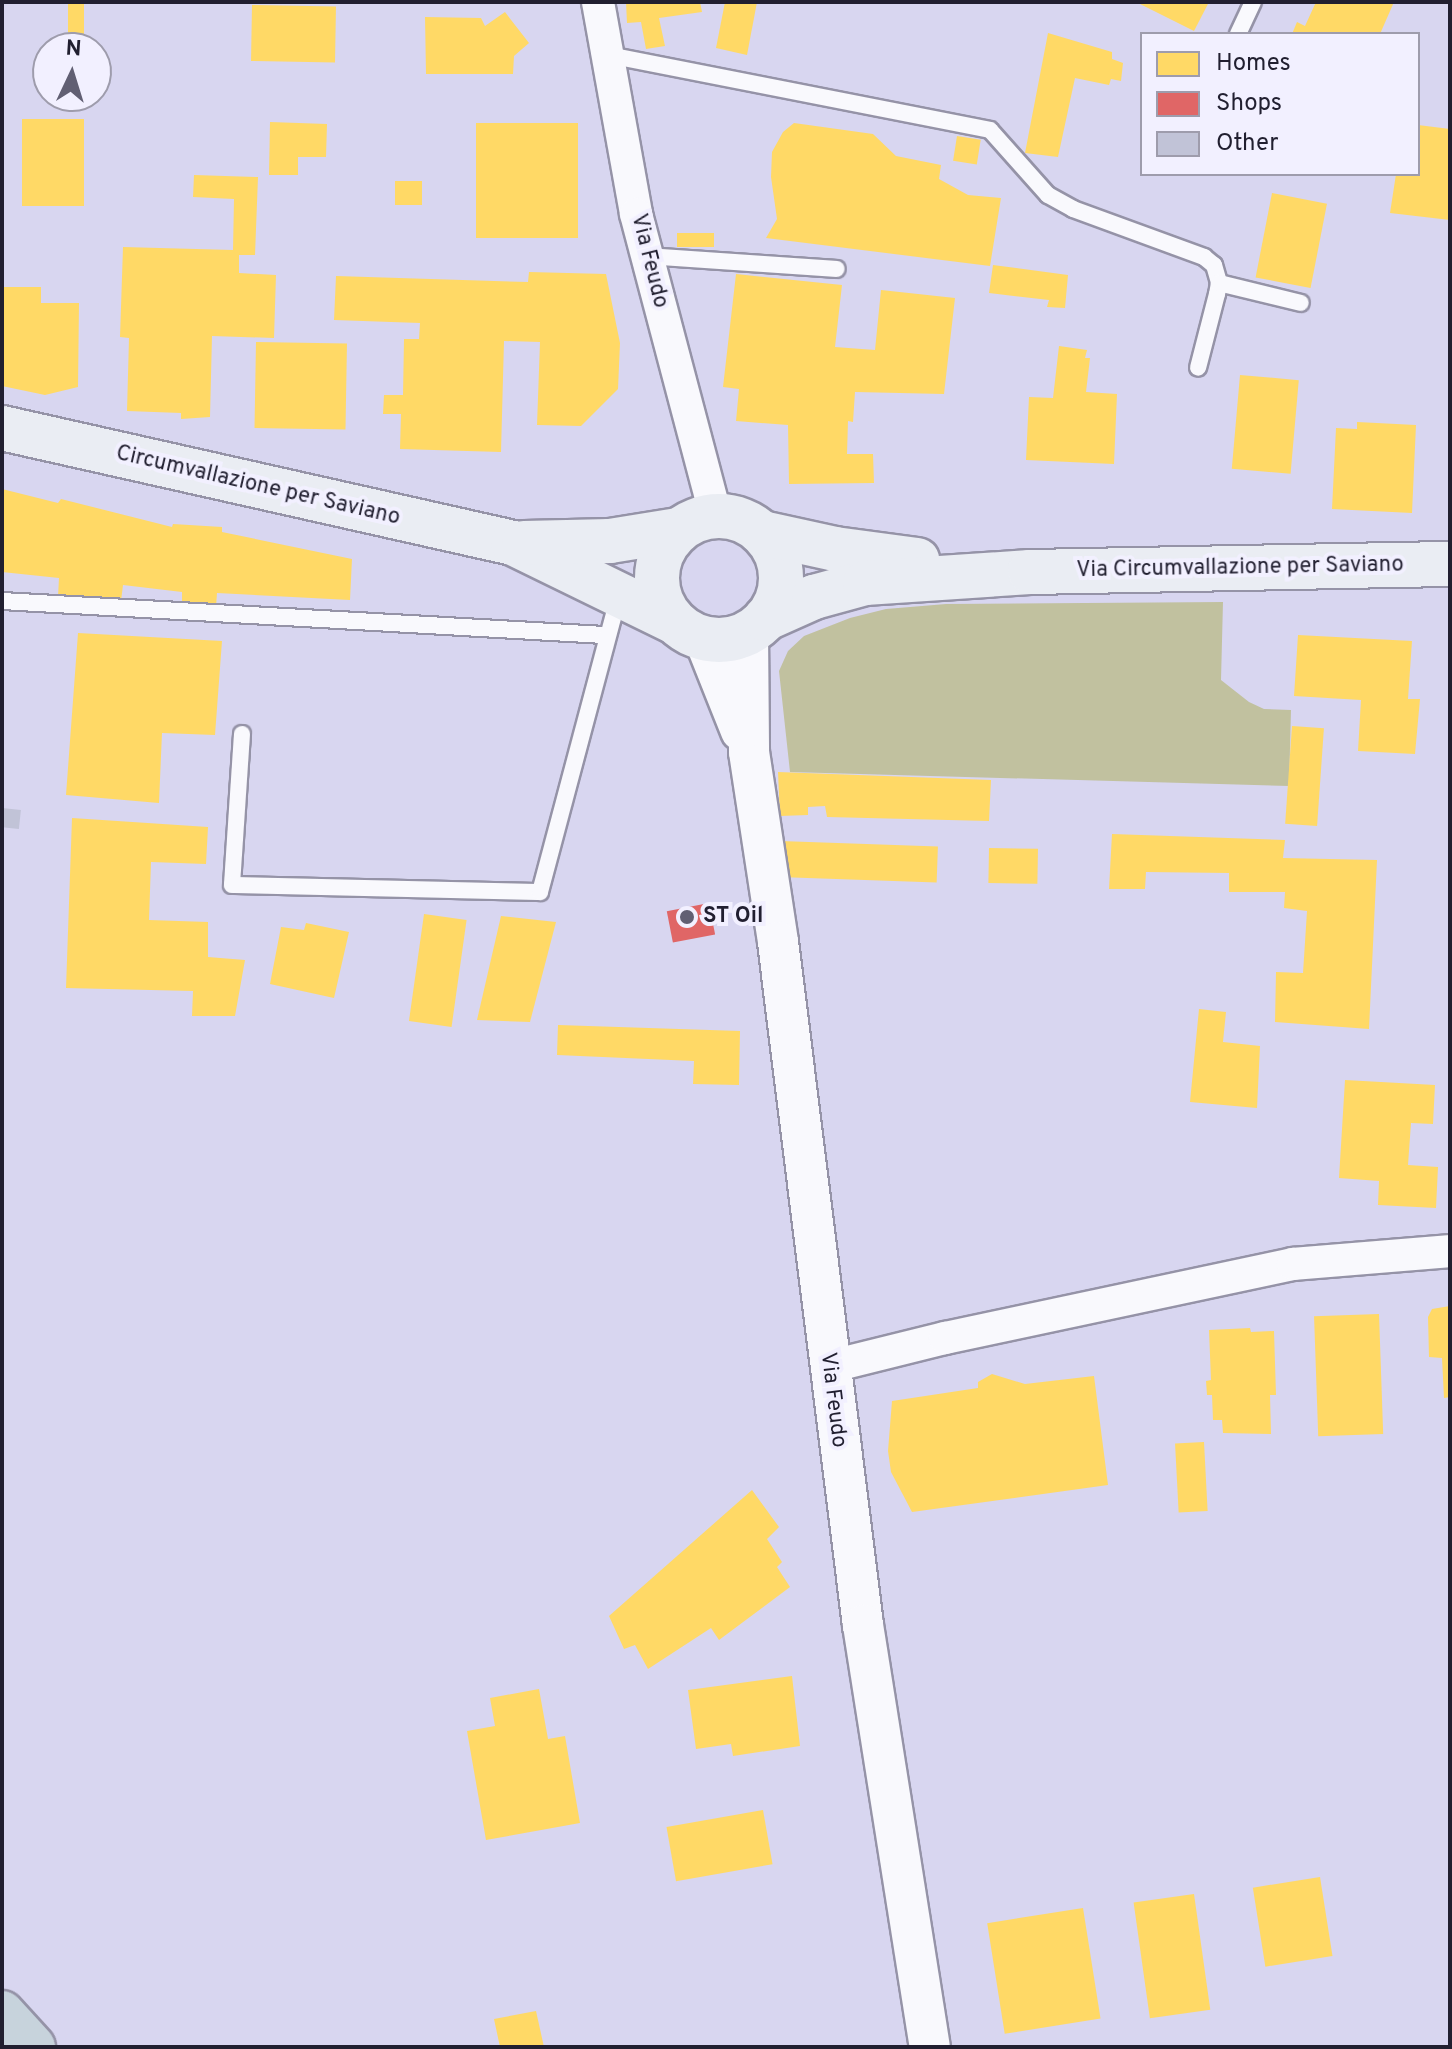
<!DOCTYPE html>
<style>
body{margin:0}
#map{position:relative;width:1452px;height:2049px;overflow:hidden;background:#d8d6f0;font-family:Overpass,sans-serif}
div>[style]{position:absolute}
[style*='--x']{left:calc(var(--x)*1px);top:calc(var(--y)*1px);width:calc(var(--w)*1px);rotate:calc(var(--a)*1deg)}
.green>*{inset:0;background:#c1c19f}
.homes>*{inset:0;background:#ffd966;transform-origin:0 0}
.shops>*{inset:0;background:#e06666;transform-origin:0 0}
.building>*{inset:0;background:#c1c3d7;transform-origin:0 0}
.roads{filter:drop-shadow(2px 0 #9593a7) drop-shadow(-2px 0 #9593a7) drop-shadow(0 2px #9593a7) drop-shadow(0 -2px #9593a7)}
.service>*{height:16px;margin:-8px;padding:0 8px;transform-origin:8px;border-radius:8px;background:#f9f9fd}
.minor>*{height:32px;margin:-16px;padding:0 16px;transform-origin:16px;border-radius:16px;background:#f9f9fd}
.tertiary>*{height:40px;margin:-20px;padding:0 20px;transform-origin:20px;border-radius:20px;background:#f9f9fd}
.secondary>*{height:44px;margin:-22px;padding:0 22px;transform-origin:22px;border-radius:22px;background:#eaedf3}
.secondary>.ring{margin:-22px;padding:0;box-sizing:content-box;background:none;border:44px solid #eaedf3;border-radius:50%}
.motorway>*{height:44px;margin:-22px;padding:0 22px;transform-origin:22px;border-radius:22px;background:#c7d3dc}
.dots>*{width:22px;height:22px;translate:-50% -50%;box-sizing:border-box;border:4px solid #f2f0ff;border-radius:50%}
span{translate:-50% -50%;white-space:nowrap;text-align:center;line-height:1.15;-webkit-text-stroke:8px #f2f0ff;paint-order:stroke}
.street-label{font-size:22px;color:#211f30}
.poi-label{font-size:22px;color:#211f30;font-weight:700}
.left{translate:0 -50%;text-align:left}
.frame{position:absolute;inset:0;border:4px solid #211f30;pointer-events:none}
.legend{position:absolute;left:1140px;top:32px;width:280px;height:144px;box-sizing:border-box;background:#f2f0ff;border:2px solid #9e9cac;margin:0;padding:10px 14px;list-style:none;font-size:24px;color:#211f30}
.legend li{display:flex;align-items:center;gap:16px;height:40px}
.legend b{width:40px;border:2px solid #9e9cac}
.north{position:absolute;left:32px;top:32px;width:80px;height:80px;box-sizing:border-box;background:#f2f0ff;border:2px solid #9e9cac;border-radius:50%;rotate:4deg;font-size:22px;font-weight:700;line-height:32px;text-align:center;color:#211f30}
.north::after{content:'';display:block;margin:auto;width:28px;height:36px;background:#615f73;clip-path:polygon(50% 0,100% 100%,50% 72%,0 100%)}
</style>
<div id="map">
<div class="green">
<div style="clip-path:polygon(1223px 602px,1221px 680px,1249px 702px,1264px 709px,1291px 710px,1289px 786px,790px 772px,779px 671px,788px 651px,804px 636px,850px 618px,886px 609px,946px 604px)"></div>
</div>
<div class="homes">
<div style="left:68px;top:2px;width:16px;height:46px"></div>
<div style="clip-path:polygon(626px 2px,700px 2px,702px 12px,659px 18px,665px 46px,646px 49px,641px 22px,627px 23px)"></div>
<div style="clip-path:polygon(725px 2px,757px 2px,747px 55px,716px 48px)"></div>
<div style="clip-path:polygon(1136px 2px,1209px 2px,1194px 31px)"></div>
<div style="clip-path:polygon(1316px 2px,1394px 2px,1380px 34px,1292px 34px,1297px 22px,1305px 26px)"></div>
<div style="left:252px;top:5px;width:84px;height:56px;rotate:1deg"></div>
<div style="clip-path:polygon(505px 12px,529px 43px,514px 56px,513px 74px,426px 74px,425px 17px,481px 18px,485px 26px)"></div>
<div style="clip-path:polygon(1048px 33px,1112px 52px,1112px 59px,1123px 63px,1121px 81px,1111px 79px,1109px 85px,1075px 78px,1058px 157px,1025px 153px)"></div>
<div style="left:22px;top:119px;width:62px;height:87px"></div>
<div style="clip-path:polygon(270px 122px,327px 124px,326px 157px,298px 157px,298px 175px,269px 175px)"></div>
<div style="left:578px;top:123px;width:115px;height:102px;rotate:90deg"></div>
<div style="clip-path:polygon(794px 123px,873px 134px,896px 156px,941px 165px,939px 179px,968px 195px,1001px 198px,990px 266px,766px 238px,777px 219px,771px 177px,772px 152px,783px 132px)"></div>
<div style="clip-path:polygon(1418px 125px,1450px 129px,1450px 220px,1390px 213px,1396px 174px,1418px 174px)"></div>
<div style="left:957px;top:136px;width:24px;height:25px;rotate:9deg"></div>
<div style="clip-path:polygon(194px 175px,258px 177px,255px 255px,239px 255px,239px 273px,276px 275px,274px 338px,212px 336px,210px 417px,181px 419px,181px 413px,127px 411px,129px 338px,120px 337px,123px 247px,233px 250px,234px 199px,193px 197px)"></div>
<div style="left:395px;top:181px;width:27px;height:24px"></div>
<div style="left:1272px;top:193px;width:56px;height:86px;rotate:11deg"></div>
<div style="left:714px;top:233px;width:14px;height:37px;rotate:90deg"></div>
<div style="clip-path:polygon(993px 265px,1068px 275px,1065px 308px,1047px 307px,1049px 300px,989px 293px)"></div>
<div style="clip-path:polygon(529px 272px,606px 274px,620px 343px,618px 389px,581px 426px,537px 425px,540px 342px,504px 341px,501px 452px,400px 449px,401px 414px,383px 414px,384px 395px,403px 395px,404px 339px,419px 339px,420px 323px,334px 320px,336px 276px,528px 282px)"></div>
<div style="clip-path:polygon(736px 274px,842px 285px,835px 347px,875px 350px,881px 290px,955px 298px,944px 394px,855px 392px,853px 422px,848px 421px,847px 454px,873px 454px,874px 483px,789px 484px,788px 425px,736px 421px,739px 389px,723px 387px)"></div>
<div style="clip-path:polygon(2px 287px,41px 287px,41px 303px,79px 303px,78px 387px,45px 395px,2px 386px)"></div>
<div style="left:256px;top:342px;width:91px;height:86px;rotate:1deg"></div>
<div style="clip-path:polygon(1059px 346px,1087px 350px,1085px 358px,1090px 358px,1086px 392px,1117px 394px,1114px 464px,1026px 460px,1029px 397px,1053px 398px)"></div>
<div style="left:1240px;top:375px;width:59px;height:94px;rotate:5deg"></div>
<div style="clip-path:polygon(1357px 422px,1416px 425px,1412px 513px,1332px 509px,1336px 428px,1357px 429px)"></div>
<div style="clip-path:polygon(2px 489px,58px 503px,61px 499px,172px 527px,173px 524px,222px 527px,222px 532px,352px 559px,350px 600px,217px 593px,216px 607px,182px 605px,182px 592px,123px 585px,121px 601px,58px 597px,59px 578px,2px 572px)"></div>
<div style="clip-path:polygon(78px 633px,222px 641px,215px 735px,162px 733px,159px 803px,66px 795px)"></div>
<div style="clip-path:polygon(1298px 635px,1412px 641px,1408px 699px,1420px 699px,1415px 754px,1358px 751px,1361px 700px,1294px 696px)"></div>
<div style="left:1292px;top:726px;width:32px;height:98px;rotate:4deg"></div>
<div style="clip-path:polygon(778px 772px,991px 780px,989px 821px,827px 817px,825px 806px,808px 807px,808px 815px,780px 816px)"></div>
<div style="clip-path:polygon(72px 818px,208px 827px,206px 864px,151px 862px,149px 920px,208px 922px,208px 957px,245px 960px,235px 1016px,192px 1016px,193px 991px,66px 988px)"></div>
<div style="clip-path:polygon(1112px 834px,1285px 840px,1283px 858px,1377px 860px,1369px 1029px,1275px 1022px,1276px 972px,1303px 973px,1307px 911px,1284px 908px,1285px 892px,1229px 892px,1229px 873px,1146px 872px,1145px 889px,1109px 889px)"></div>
<div style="left:780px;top:841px;width:158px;height:36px;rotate:2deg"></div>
<div style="left:989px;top:848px;width:49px;height:35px;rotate:1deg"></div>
<div style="left:424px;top:914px;width:43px;height:108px;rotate:8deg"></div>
<div style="clip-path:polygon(501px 916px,556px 922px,530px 1022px,477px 1020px)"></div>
<div style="clip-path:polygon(306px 923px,349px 932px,334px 998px,270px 984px,281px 927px,304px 930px)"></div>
<div style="clip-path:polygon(1199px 1009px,1226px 1012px,1223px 1042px,1260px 1046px,1257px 1108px,1190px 1102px)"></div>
<div style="clip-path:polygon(558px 1025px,740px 1031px,739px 1085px,693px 1084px,694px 1061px,557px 1055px)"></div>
<div style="clip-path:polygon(1345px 1080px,1435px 1085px,1433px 1124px,1411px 1123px,1408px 1165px,1438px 1167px,1436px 1208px,1378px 1205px,1379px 1181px,1339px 1178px)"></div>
<div style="clip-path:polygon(1450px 1306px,1450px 1397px,1444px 1398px,1442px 1358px,1429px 1357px,1428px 1317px,1432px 1309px)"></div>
<div style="left:1379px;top:1314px;width:120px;height:65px;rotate:88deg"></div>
<div style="clip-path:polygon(1250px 1328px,1251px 1332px,1274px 1331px,1276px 1395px,1270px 1395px,1271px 1434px,1223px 1433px,1222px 1420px,1213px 1420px,1212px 1395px,1207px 1395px,1206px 1381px,1211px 1380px,1209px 1330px)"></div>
<div style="clip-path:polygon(992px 1374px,1025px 1384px,1094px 1376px,1108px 1485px,912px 1512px,891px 1472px,888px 1451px,892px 1401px,978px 1388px,978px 1382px)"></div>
<div style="left:1204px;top:1442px;width:69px;height:29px;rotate:87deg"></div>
<div style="clip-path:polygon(752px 1490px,779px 1527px,767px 1539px,782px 1562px,777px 1567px,790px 1587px,719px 1640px,711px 1628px,648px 1669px,635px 1645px,624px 1649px,609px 1616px)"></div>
<div style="clip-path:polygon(792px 1676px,800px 1746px,733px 1756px,731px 1744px,696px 1749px,688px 1690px)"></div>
<div style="clip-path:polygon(539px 1689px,548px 1739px,565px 1736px,580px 1823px,486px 1840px,467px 1731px,495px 1726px,490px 1698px)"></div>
<div style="left:763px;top:1810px;width:55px;height:98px;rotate:80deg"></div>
<div style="left:1320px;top:1877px;width:80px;height:68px;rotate:81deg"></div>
<div style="left:1194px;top:1894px;width:117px;height:61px;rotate:82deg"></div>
<div style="left:1083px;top:1908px;width:112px;height:97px;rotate:81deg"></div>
<div style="clip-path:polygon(536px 2011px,544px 2047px,500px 2047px,494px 2019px)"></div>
</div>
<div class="shops">
<div style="left:709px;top:903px;width:32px;height:43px;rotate:79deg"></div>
</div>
<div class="building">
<div style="left:2px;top:808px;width:19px;height:19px;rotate:6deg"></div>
</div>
<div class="roads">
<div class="service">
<div style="--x:1238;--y:34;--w:35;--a:-65"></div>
<div style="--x:608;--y:55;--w:389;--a:11.1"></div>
<div style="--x:990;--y:130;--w:87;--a:48.3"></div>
<div style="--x:1048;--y:195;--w:29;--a:29"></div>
<div style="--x:1073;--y:209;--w:140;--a:20.1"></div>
<div style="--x:1204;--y:257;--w:13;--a:39"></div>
<div style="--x:1214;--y:265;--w:19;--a:74"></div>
<div style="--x:1219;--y:283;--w:11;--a:100"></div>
<div style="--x:1217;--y:294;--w:76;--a:104.4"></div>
<div style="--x:647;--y:256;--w:190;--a:3.9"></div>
<div style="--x:1219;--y:283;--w:84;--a:13.7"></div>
<div style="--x:2;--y:601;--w:604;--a:3.23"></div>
<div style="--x:242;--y:734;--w:151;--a:93.8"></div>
<div style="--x:232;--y:885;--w:308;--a:1.3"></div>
<div style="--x:540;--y:892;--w:307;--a:-75.1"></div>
</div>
<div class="minor">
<div style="--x:598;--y:2;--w:215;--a:79.8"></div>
<div style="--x:636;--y:214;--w:312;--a:75.2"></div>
<div style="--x:828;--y:1367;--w:121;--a:-13.9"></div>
<div style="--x:945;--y:1338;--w:356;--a:-12"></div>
<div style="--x:1293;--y:1264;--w:158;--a:-4.7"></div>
</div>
<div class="tertiary">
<div style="--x:748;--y:632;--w:120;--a:89.5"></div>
<div style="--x:749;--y:752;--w:192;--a:81.3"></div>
<div style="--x:778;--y:942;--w:688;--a:82.91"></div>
<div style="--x:863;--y:1625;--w:427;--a:81"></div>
<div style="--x:704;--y:638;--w:100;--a:68.3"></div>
</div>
<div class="secondary">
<div style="--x:2;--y:428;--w:524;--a:12.68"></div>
<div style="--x:513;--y:543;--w:180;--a:26"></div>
<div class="ring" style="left:657px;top:516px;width:80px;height:80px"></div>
<div style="--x:762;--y:533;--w:75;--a:12.4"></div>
<div style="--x:835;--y:549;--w:83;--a:7.6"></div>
<div style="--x:524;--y:543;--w:86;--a:-1.3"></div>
<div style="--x:610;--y:541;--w:69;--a:-9.2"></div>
<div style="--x:765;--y:619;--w:54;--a:-24.2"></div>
<div style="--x:814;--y:597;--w:53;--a:-15.4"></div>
<div style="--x:865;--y:583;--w:165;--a:-3.8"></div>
<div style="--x:1030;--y:572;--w:420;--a:-1.1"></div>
</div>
<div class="motorway">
<div style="--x:2;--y:2013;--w:46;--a:47.6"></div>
</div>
</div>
<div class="dots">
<div style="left:687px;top:917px;background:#615f73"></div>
</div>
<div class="street-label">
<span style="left:649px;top:261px;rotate:76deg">Via Feudo</span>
<span style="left:258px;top:486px;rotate:13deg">Circumvallazione per Saviano</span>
<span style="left:1240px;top:568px;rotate:-1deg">Via Circumvallazione per Saviano</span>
<span style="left:833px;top:1400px;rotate:83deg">Via Feudo</span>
</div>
<div class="poi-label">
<span class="left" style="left:703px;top:917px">ST Oil</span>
</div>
<div class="frame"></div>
<ul class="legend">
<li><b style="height:22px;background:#ffd966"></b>Homes</li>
<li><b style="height:22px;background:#e06666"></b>Shops</li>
<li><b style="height:22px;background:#c1c3d7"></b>Other</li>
</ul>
<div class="north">N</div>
</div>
